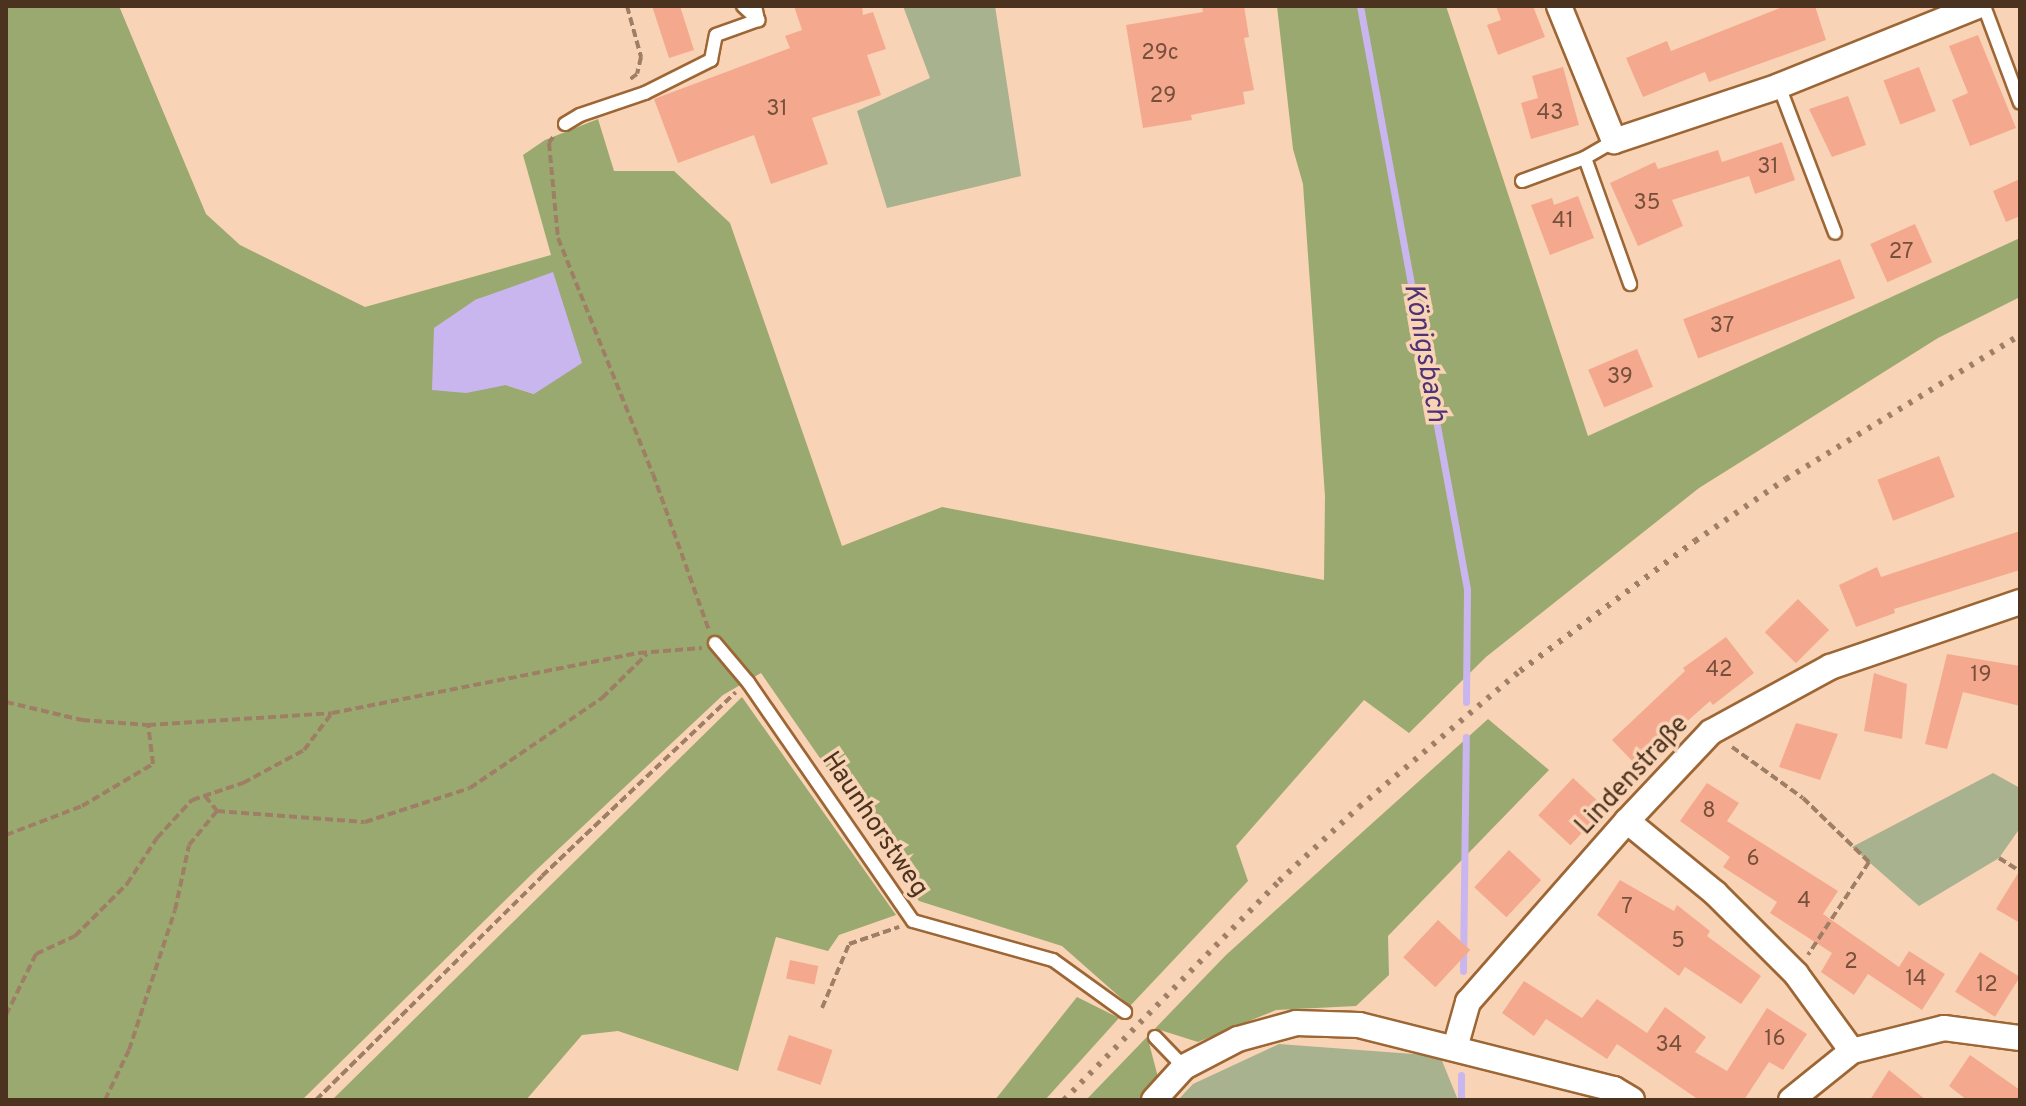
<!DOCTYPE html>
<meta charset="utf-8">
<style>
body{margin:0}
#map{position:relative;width:2026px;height:1106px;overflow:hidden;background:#f9d3b5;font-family:Overpass,sans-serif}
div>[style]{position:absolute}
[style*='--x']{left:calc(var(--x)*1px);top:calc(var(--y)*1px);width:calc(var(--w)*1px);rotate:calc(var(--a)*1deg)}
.green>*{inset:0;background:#a8b28f}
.forest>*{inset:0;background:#9aa96f}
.water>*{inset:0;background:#c9b6ee}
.stream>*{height:7px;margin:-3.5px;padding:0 3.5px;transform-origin:3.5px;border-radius:3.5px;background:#c9b6ee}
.building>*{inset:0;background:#f4a98f;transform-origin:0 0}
.path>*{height:4px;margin-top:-2px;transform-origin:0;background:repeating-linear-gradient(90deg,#9e7f66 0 8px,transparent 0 12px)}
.roads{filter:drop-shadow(2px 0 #9d6635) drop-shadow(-2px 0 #9d6635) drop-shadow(0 2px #9d6635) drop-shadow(0 -2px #9d6635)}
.lane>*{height:12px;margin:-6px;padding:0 6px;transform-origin:6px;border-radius:6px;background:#fff}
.street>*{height:24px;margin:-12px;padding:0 12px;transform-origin:12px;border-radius:12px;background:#fff}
.rail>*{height:6px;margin-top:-3px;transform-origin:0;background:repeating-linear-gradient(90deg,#9e7f66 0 4px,transparent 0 12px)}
span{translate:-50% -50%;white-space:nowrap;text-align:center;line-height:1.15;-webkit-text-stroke:7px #f9d3b5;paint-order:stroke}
.number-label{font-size:22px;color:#76503b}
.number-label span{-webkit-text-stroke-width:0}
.street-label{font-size:26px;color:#4c331f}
.water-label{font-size:28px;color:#4e3375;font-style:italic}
.frame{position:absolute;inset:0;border:8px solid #4c331f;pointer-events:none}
</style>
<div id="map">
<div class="green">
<div style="clip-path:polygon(903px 6px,995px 6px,1021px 176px,887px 208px,857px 111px,930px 78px)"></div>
<div style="clip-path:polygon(1993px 773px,2020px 788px,2020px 828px,1999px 858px,1919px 906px,1852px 847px)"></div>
<div style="clip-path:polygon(1279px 1044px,1440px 1056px,1458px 1100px,1178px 1100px,1193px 1084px)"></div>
</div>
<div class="forest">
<div style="clip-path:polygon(evenodd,6px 6px,119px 6px,206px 214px,240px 245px,365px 307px,551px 255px,523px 155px,545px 140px,598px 119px,614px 171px,674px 171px,730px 223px,842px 546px,942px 507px,1324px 580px,1325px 496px,1303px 184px,1293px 149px,1277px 6px,1446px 6px,1588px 436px,2020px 238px,2020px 297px,1938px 338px,1699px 488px,1486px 657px,1409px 733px,1364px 700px,1236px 846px,1248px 881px,1130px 1006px,1062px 946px,919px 901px,761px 673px,723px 695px,533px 873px,302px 1100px,6px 1100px,6px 6px,497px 293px,534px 394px,506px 385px,475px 300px,497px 293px)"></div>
<div style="clip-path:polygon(742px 697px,896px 915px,839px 935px,828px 951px,776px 937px,738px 1071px,618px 1031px,582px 1035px,526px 1100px,332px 1100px)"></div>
<div style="clip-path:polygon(1488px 719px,1549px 770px,1388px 936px,1389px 975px,1356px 1006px,1276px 1010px,1198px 1042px,1160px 1030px,1149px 1043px,1159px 1081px,1145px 1100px,1086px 1100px,1226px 955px)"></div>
<div style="clip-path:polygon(1077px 997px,1119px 1018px,1045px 1100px,995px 1100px)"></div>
</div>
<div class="water">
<div style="clip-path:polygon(553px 272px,582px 363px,534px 394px,506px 385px,466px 393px,432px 390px,434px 328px,475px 300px)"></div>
</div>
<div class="stream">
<div style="--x:1360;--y:6;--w:593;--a:79.6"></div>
<div style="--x:1467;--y:589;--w:113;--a:90.5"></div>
<div style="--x:1463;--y:971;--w:234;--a:-89.3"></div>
<div style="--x:1461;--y:1100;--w:25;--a:-90"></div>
</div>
<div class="building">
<div style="clip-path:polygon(652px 6px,680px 6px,694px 50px,669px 58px)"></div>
<div style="clip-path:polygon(794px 6px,862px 6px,863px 15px,873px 12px,886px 49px,867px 55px,881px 95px,812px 118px,828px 164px,771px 184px,754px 135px,678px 163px,654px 99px,790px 48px,785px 36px,802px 30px)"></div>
<div style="clip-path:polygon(1202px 6px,1244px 6px,1249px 37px,1244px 38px,1254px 90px,1243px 92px,1245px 104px,1191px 115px,1192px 120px,1143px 128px,1126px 25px,1203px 12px)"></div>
<div style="clip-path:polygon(1496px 6px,1533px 6px,1545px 37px,1498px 55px,1487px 25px,1501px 20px)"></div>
<div style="clip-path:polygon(1785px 6px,1815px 6px,1826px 40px,1709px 82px,1705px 72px,1643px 97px,1626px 58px,1667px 41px,1671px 51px)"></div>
<div style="clip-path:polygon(1978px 35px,2016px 128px,1970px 146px,1952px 100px,1968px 93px,1949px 46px)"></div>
<div style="clip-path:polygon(1563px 67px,1579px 125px,1531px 139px,1521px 103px,1538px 98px,1532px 76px)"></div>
<div style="left:1919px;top:67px;width:47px;height:38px;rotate:69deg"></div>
<div style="clip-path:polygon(1848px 96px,1866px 145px,1832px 157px,1809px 109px)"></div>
<div style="clip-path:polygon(1782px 142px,1795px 180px,1755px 194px,1749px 176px,1672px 200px,1683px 226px,1638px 246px,1610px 183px,1655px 162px,1658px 169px,1718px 150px,1722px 162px)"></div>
<div style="clip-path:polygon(2020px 179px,2020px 216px,2006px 222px,1993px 191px)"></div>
<div style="clip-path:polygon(1578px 196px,1594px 238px,1550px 255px,1531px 205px,1552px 198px,1554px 205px)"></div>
<div style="left:1915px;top:224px;width:42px;height:49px;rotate:66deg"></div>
<div style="left:1840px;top:259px;width:42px;height:168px;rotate:69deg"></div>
<div style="left:1637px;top:349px;width:41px;height:53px;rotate:67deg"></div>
<div style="left:1939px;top:456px;width:44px;height:66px;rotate:69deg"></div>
<div style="clip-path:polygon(2020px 531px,2020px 570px,1894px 609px,1895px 613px,1856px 627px,1839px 585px,1877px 567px,1881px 577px)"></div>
<div style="left:1798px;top:599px;width:44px;height:47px;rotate:45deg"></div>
<div style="clip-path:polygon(1726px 637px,1754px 673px,1713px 705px,1710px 701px,1637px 766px,1612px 740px,1685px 671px,1683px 668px)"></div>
<div style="clip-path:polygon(1947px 654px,2020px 666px,2020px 706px,1963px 692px,1947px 749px,1925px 744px)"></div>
<div style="clip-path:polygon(1874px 673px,1907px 684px,1902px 739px,1864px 731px)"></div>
<div style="clip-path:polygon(1796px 723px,1838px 734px,1820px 780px,1779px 767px)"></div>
<div style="left:1573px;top:778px;width:44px;height:51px;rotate:43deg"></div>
<div style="clip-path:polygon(1707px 783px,1739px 803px,1727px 821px,1838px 891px,1823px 914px,1899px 967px,1909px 951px,1945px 974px,1922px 1010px,1868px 974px,1854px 995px,1821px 972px,1832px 953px,1770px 913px,1777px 902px,1723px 867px,1730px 857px,1680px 821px)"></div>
<div style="left:1509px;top:850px;width:44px;height:51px;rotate:43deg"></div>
<div style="clip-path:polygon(2020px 870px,2020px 923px,1996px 909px)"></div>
<div style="clip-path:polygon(1620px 880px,1674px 911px,1677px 905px,1710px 931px,1707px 936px,1761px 976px,1741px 1004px,1685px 967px,1679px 976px,1597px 915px)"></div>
<div style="left:1438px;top:920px;width:44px;height:51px;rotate:43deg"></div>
<div style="left:1980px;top:952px;width:47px;height:47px;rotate:32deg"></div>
<div style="left:790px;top:960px;width:29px;height:19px;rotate:12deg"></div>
<div style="clip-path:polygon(1524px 981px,1582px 1018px,1597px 999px,1647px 1033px,1665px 1007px,1706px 1037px,1695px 1052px,1727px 1071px,1767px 1008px,1807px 1034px,1783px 1070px,1769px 1062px,1744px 1100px,1699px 1100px,1617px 1044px,1607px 1059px,1546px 1019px,1534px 1036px,1502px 1013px)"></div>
<div style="left:789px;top:1035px;width:46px;height:37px;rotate:19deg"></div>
<div style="clip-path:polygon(1970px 1055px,2020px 1090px,2020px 1100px,1967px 1100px,1949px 1086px)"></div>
<div style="clip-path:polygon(1889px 1070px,1926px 1100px,1870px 1100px)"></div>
</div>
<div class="path">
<div style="--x:627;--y:6;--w:53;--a:74.6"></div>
<div style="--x:641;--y:57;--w:17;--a:103"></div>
<div style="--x:637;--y:74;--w:10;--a:143"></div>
<div style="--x:553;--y:137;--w:7;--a:124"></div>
<div style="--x:549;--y:143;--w:95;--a:84.6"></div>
<div style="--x:558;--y:238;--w:254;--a:68.1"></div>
<div style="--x:653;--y:474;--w:166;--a:70.3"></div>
<div style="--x:6;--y:702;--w:78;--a:13.3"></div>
<div style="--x:82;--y:720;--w:66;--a:4.3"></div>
<div style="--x:148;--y:725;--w:184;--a:-3.7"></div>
<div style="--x:332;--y:713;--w:313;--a:-11.1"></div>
<div style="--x:639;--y:653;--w:63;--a:-4.5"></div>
<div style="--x:1732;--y:747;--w:87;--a:35.7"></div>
<div style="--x:1803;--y:798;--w:92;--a:44.1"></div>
<div style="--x:1869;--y:862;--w:111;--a:123.3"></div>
<div style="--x:205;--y:796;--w:19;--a:51"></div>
<div style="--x:217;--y:811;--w:148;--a:4.3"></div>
<div style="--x:365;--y:822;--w:110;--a:-17.9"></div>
<div style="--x:470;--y:788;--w:160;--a:-34.3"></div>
<div style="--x:602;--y:698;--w:63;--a:-44.4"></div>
<div style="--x:6;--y:835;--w:81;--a:-20.9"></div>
<div style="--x:82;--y:806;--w:82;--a:-30.6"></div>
<div style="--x:153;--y:764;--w:39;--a:-97"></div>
<div style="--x:1999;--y:858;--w:25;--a:32"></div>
<div style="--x:822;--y:1008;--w:69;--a:-67.1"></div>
<div style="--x:849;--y:944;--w:53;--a:-18.8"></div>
<div style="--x:6;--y:1015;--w:68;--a:-63.8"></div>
<div style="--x:36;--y:954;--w:43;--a:-24.8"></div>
<div style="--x:75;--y:936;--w:74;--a:-45"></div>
<div style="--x:127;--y:884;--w:55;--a:-56.9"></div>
<div style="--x:157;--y:838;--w:52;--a:-47.4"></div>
<div style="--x:192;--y:800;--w:54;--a:-18.4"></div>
<div style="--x:243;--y:783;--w:69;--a:-28.4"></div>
<div style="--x:304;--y:750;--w:46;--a:-52.9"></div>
<div style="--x:105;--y:1100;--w:55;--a:-64.4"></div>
<div style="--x:129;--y:1050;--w:147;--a:-71.8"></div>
<div style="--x:175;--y:910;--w:66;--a:-77.8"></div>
<div style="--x:189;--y:845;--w:44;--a:-50.5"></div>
<div style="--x:316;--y:1100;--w:318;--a:-44.7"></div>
<div style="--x:542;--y:876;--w:267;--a:-43.5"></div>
</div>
<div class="roads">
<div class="lane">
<div style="--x:743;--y:6;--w:21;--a:43"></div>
<div style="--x:1984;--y:6;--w:103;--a:69.6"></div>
<div style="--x:1779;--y:86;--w:157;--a:69.1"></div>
<div style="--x:565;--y:124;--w:17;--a:-31"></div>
<div style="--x:580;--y:115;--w:69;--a:-18.7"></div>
<div style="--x:645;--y:93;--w:74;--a:-26.6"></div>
<div style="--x:711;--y:60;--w:25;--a:-79"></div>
<div style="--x:716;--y:35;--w:45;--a:-19.7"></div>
<div style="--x:758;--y:20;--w:14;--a:-102"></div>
<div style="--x:1614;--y:141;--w:34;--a:150"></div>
<div style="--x:1585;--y:158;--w:134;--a:70.3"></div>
<div style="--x:1522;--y:181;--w:67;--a:-20.1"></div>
<div style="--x:715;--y:643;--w:51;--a:49.8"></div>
<div style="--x:748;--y:682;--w:290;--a:55.4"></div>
<div style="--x:913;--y:921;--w:145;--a:15.6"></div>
<div style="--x:1053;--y:960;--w:89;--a:35.8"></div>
<div style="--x:1155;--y:1037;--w:42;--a:46"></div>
</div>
<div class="street">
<div style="--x:1559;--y:6;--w:146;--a:67.8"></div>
<div style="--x:1614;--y:141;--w:174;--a:-18.4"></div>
<div style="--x:1779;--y:86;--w:214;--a:-21.9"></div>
<div style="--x:1627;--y:821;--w:114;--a:39.3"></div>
<div style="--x:1715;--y:893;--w:115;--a:45"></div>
<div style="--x:1796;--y:974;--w:95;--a:54"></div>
<div style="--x:1455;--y:1048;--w:48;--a:-74.2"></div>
<div style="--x:1468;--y:1002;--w:241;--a:-48.7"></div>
<div style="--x:1627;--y:821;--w:122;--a:-46.7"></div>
<div style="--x:1711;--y:732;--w:136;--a:-28.6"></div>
<div style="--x:1830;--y:667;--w:201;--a:-18.9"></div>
<div style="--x:1154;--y:1100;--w:45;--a:-47.7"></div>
<div style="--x:1184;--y:1067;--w:61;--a:-27.4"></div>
<div style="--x:1238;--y:1039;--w:60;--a:-15.4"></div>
<div style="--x:1296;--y:1023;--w:63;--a:1.8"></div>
<div style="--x:1359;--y:1025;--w:263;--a:14.1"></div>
<div style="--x:1614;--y:1089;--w:21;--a:31"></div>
<div style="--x:1791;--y:1100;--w:78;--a:-38.8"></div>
<div style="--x:1852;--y:1051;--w:95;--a:-14"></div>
<div style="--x:1944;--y:1028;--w:77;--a:7.5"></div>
</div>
</div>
<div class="rail">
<div style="--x:1064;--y:1100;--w:307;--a:-45.5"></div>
<div style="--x:1279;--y:881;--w:109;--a:-42.8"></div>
<div style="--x:1359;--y:807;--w:211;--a:-40.2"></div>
<div style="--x:1520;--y:671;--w:218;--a:-36.6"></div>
<div style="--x:1695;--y:541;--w:110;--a:-34.3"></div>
<div style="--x:1786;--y:479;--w:275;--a:-31.6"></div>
</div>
<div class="number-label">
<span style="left:1160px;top:54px">29c</span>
<span style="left:1163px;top:97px">29</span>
<span style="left:777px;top:110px">31</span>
<span style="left:1550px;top:114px">43</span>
<span style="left:1768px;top:168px">31</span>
<span style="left:1647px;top:204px">35</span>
<span style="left:1563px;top:222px">41</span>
<span style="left:1901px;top:253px">27</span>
<span style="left:1722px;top:327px">37</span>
<span style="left:1620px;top:378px">39</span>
<span style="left:1719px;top:671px">42</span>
<span style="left:1981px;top:676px">19</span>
<span style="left:1709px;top:812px">8</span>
<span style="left:1753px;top:860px">6</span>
<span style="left:1804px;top:902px">4</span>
<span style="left:1627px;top:908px">7</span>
<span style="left:1678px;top:942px">5</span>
<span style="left:1851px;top:963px">2</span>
<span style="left:1916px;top:980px">14</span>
<span style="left:1987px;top:986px">12</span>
<span style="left:1775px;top:1040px">16</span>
<span style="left:1669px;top:1046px">34</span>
</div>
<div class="street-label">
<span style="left:1633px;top:776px;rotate:-47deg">Lindenstraße</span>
<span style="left:874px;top:825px;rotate:56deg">Haunhorstweg</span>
</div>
<div class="water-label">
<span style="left:1424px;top:353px;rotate:80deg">Königsbach</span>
</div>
<div class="frame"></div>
</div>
